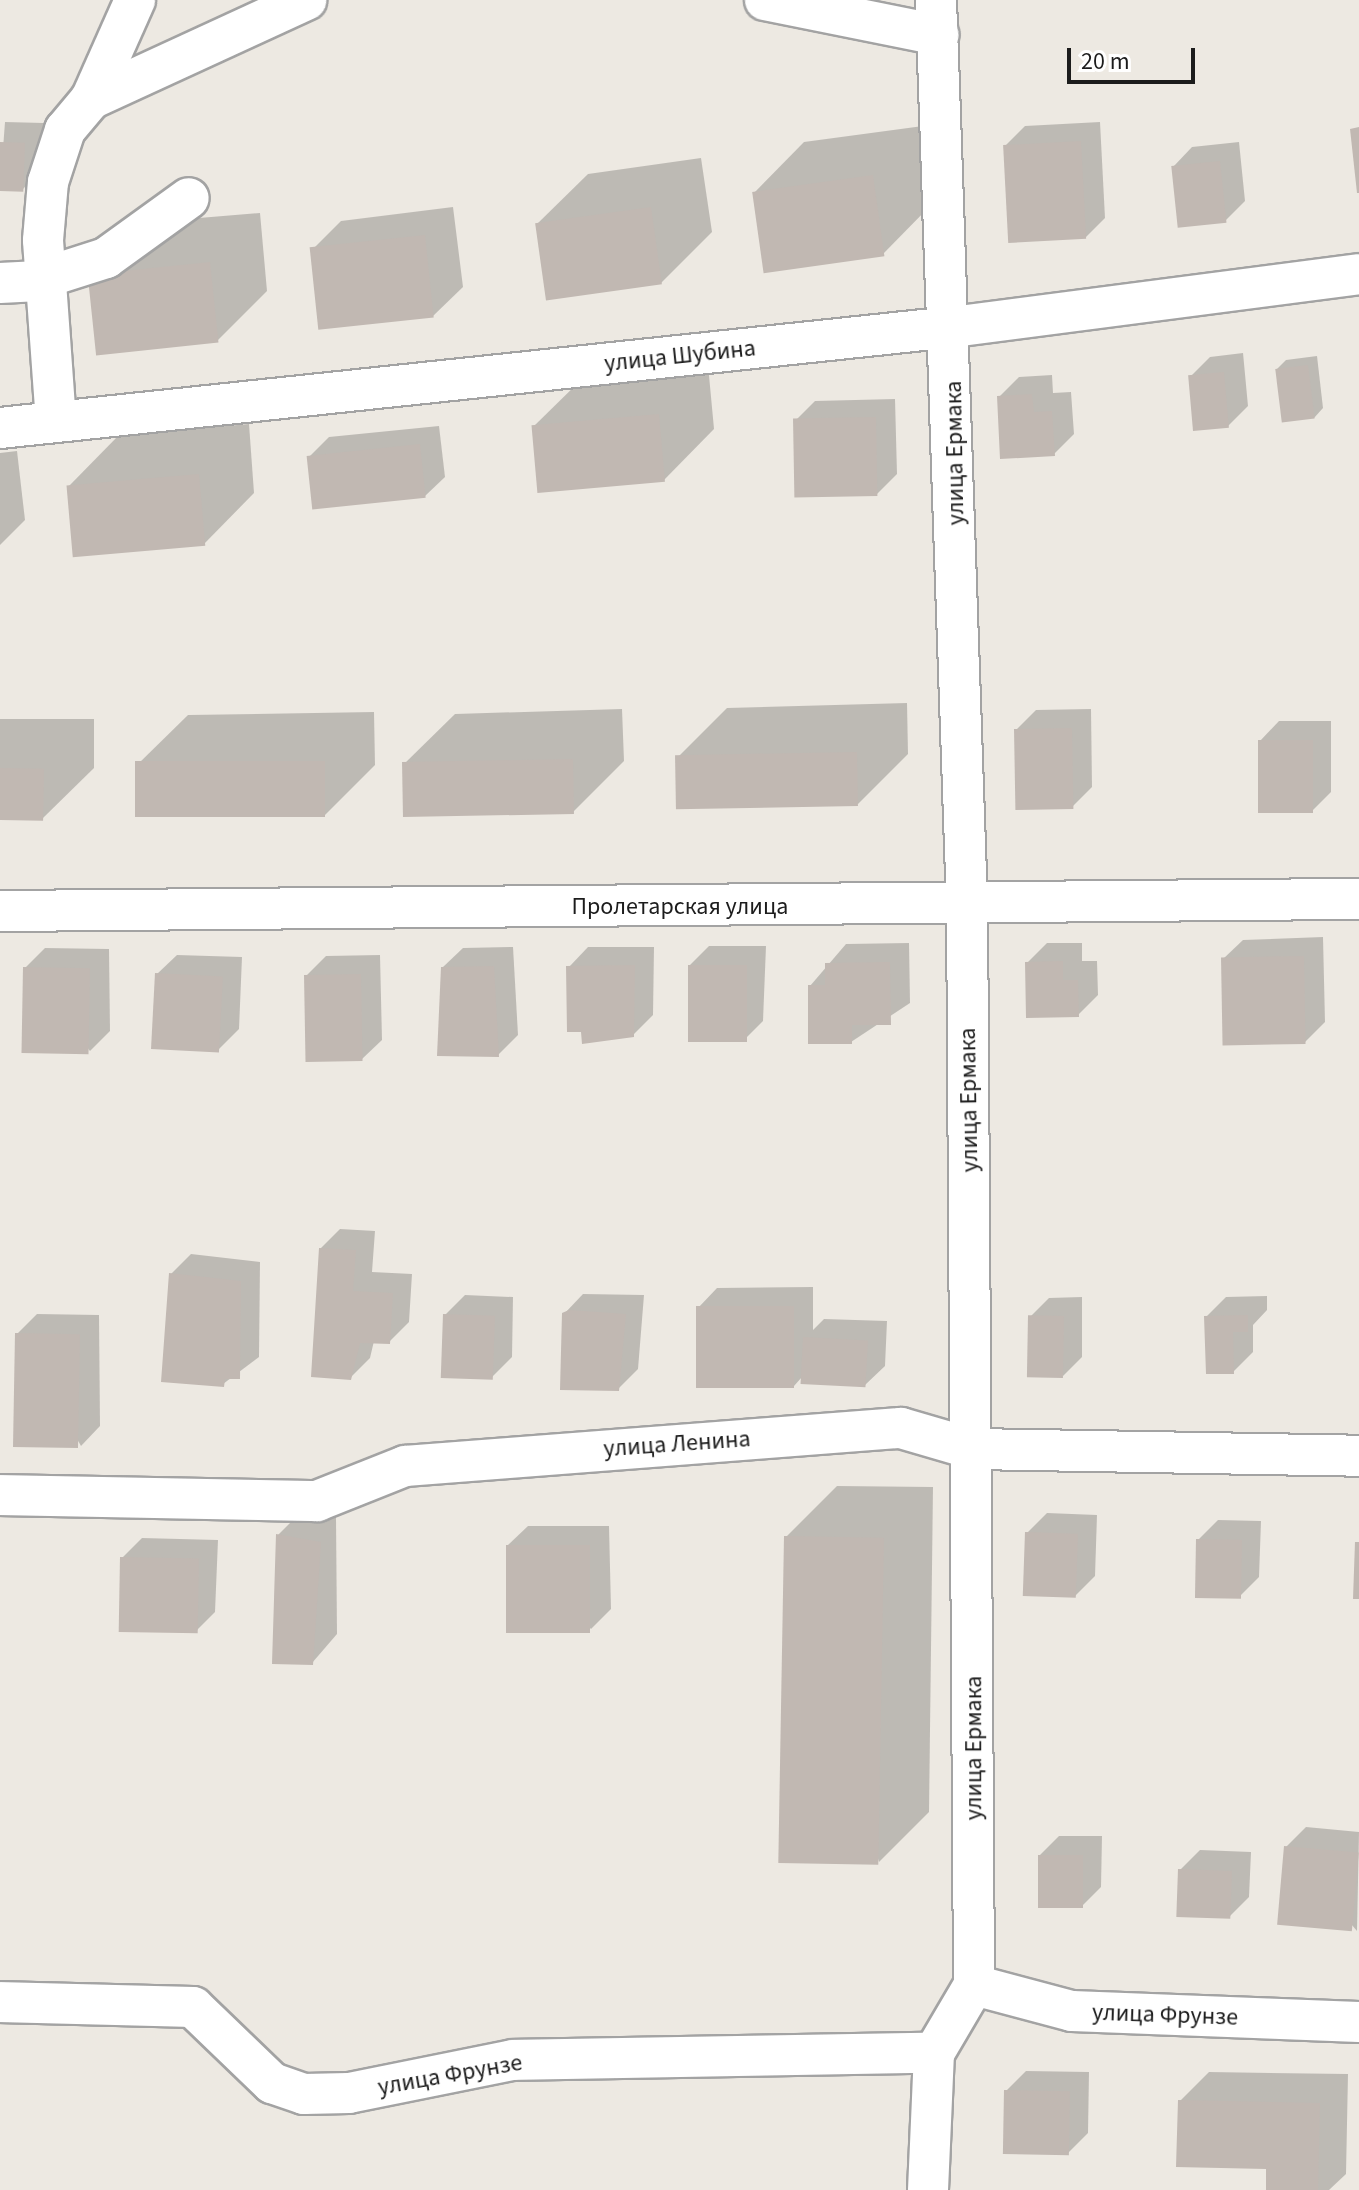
<!DOCTYPE html>
<meta charset="utf-8">
<style>
body{margin:0}
#map{position:relative;width:1359px;height:2190px;overflow:hidden;background:#ede9e2;font-family:"Source Sans 3",sans-serif}
div>[style]{position:absolute}
[style*='--x']{left:calc(var(--x)*1px);top:calc(var(--y)*1px);width:calc(var(--w)*1px);rotate:calc(var(--a)*1deg)}
.shadow>*{inset:0;background:#0003}
.building>*{inset:0;background:#c1b8b2;transform-origin:0 0}
.roads{filter:drop-shadow(2px 0 #a3a3a3) drop-shadow(-2px 0 #a3a3a3) drop-shadow(0 2px #a3a3a3) drop-shadow(0 -2px #a3a3a3)}
.minor>*{height:40px;margin:-20px;padding:0 20px;transform-origin:20px;border-radius:20px;background:#fff}
span{translate:-50% -50%;white-space:nowrap;text-align:center;line-height:1.15;-webkit-text-stroke:6px #fff;paint-order:stroke}
.street-label{font-size:24px;color:#1c1c1c}
.scale{position:absolute;left:1067px;top:48px;width:128px;height:36px;box-sizing:border-box;border:4px solid #1c1c1c;border-top:0;padding-left:10px;font-size:24px;line-height:28px;white-space:nowrap;color:#1c1c1c;-webkit-text-stroke:6px #fff;paint-order:stroke}
</style>
<div id="map">
<div class="shadow">
<div style="clip-path:polygon(5px 122px,44px 123px,42px 169px,23px 189px,0 189px)"></div>
<div style="clip-path:polygon(1100px 122px,1105px 218px,1086px 237px,1005px 146px,1025px 126px)"></div>
<div style="clip-path:polygon(923px 126px,933px 203px,883px 254px,754px 193px,804px 142px)"></div>
<div style="clip-path:polygon(1239px 142px,1245px 201px,1225px 221px,1173px 167px,1192px 147px)"></div>
<div style="clip-path:polygon(701px 158px,712px 232px,661px 283px,537px 224px,588px 174px)"></div>
<div style="clip-path:polygon(453px 207px,463px 287px,433px 316px,312px 250px,341px 221px)"></div>
<div style="clip-path:polygon(260px 213px,267px 291px,217px 341px,96px 353px,139px 223px)"></div>
<div style="clip-path:polygon(1243px 353px,1248px 406px,1228px 426px,1190px 377px,1210px 357px)"></div>
<div style="clip-path:polygon(1317px 356px,1323px 408px,1314px 418px,1277px 369px,1286px 360px)"></div>
<div style="clip-path:polygon(708px 365px,714px 429px,664px 480px,534px 426px,585px 376px)"></div>
<div style="clip-path:polygon(1052px 375px,1053px 393px,1071px 392px,1074px 434px,1054px 454px,999px 397px,1019px 377px)"></div>
<div style="clip-path:polygon(895px 399px,897px 474px,877px 494px,795px 421px,815px 401px)"></div>
<div style="clip-path:polygon(249px 424px,254px 493px,204px 544px,69px 486px,119px 435px)"></div>
<div style="clip-path:polygon(439px 426px,445px 477px,425px 496px,309px 457px,329px 437px)"></div>
<div style="clip-path:polygon(17px 451px,25px 520px,0 545px,0 453px)"></div>
<div style="clip-path:polygon(907px 703px,908px 754px,858px 804px,677px 758px,727px 708px)"></div>
<div style="clip-path:polygon(622px 709px,624px 761px,573px 812px,404px 764px,455px 714px)"></div>
<div style="clip-path:polygon(1091px 709px,1092px 787px,1072px 807px,1016px 730px,1036px 710px)"></div>
<div style="clip-path:polygon(374px 712px,375px 765px,324px 816px,137px 765px,188px 715px)"></div>
<div style="clip-path:polygon(0 719px,94px 719px,94px 768px,43px 818px,0 818px)"></div>
<div style="clip-path:polygon(1279px 721px,1331px 721px,1331px 792px,1311px 812px,1260px 741px)"></div>
<div style="clip-path:polygon(1323px 937px,1325px 1022px,1305px 1042px,1223px 959px,1243px 940px)"></div>
<div style="clip-path:polygon(909px 943px,910px 1003px,851px 1042px,810px 986px,846px 944px)"></div>
<div style="clip-path:polygon(1047px 943px,1082px 943px,1082px 961px,1097px 961px,1098px 995px,1078px 1015px,1027px 963px)"></div>
<div style="clip-path:polygon(709px 946px,766px 946px,763px 1021px,743px 1041px,690px 965px)"></div>
<div style="clip-path:polygon(513px 947px,518px 1035px,498px 1055px,443px 967px,463px 948px)"></div>
<div style="clip-path:polygon(588px 947px,654px 947px,653px 1015px,633px 1035px,569px 967px)"></div>
<div style="clip-path:polygon(45px 948px,109px 949px,110px 1031px,90px 1051px,25px 968px)"></div>
<div style="clip-path:polygon(177px 955px,242px 957px,239px 1029px,219px 1049px,157px 974px)"></div>
<div style="clip-path:polygon(380px 955px,382px 1040px,362px 1059px,306px 976px,326px 956px)"></div>
<div style="clip-path:polygon(340px 1229px,375px 1231px,372px 1272px,412px 1274px,409px 1322px,389px 1342px,374px 1341px,370px 1358px,350px 1378px,320px 1249px)"></div>
<div style="clip-path:polygon(191px 1254px,260px 1262px,259px 1357px,223px 1384px,171px 1274px)"></div>
<div style="clip-path:polygon(813px 1287px,813px 1330px,824px 1319px,887px 1321px,885px 1366px,865px 1385px,802px 1377px,794px 1386px,698px 1308px,717px 1288px)"></div>
<div style="clip-path:polygon(583px 1294px,644px 1295px,638px 1369px,618px 1389px,564px 1314px)"></div>
<div style="clip-path:polygon(465px 1295px,513px 1297px,512px 1357px,492px 1377px,445px 1315px)"></div>
<div style="clip-path:polygon(1267px 1296px,1267px 1310px,1253px 1325px,1253px 1352px,1233px 1372px,1206px 1317px,1226px 1297px)"></div>
<div style="clip-path:polygon(1082px 1297px,1082px 1357px,1063px 1376px,1030px 1317px,1049px 1298px)"></div>
<div style="clip-path:polygon(37px 1314px,99px 1315px,100px 1426px,81px 1446px,17px 1334px)"></div>
<div style="clip-path:polygon(837px 1486px,933px 1487px,929px 1812px,879px 1862px,786px 1537px)"></div>
<div style="clip-path:polygon(1047px 1513px,1097px 1515px,1095px 1576px,1075px 1596px,1027px 1533px)"></div>
<div style="clip-path:polygon(298px 1515px,336px 1517px,337px 1634px,312px 1663px,278px 1535px)"></div>
<div style="clip-path:polygon(1218px 1520px,1261px 1521px,1259px 1577px,1239px 1597px,1198px 1540px)"></div>
<div style="clip-path:polygon(528px 1526px,609px 1526px,611px 1609px,591px 1629px,508px 1545px)"></div>
<div style="clip-path:polygon(142px 1538px,218px 1540px,215px 1612px,195px 1632px,122px 1558px)"></div>
<div style="clip-path:polygon(1306px 1827px,1359px 1832px,1357px 1931px,1286px 1847px)"></div>
<div style="clip-path:polygon(1059px 1836px,1102px 1836px,1101px 1887px,1081px 1907px,1040px 1855px)"></div>
<div style="clip-path:polygon(1200px 1850px,1251px 1852px,1249px 1897px,1229px 1917px,1180px 1870px)"></div>
<div style="clip-path:polygon(1026px 2071px,1089px 2072px,1088px 2133px,1068px 2153px,1006px 2091px)"></div>
<div style="clip-path:polygon(1209px 2072px,1348px 2074px,1346px 2174px,1329px 2190px,1268px 2190px,1268px 2167px,1180px 2101px)"></div>
</div>
<div class="building">
<div style="clip-path:polygon(1359px 127px,1359px 193px,1357px 193px,1350px 129px)"></div>
<div style="left:1081px;top:141px;width:98px;height:78px;rotate:87deg"></div>
<div style="left:0;top:142px;width:25px;height:49px;rotate:2deg"></div>
<div style="left:1220px;top:161px;width:62px;height:49px;rotate:84deg"></div>
<div style="left:873px;top:175px;width:82px;height:122px;rotate:82deg"></div>
<div style="left:651px;top:207px;width:78px;height:117px;rotate:82deg"></div>
<div style="left:425px;top:235px;width:83px;height:116px;rotate:84deg"></div>
<div style="left:210px;top:262px;width:81px;height:123px;rotate:84deg"></div>
<div style="left:1308px;top:365px;width:54px;height:33px;rotate:83deg"></div>
<div style="left:1224px;top:372px;width:56px;height:36px;rotate:85deg"></div>
<div style="clip-path:polygon(1032px 394px,1034px 412px,1052px 411px,1055px 456px,1000px 459px,997px 396px)"></div>
<div style="left:659px;top:414px;width:68px;height:128px;rotate:85deg"></div>
<div style="left:876px;top:417px;width:79px;height:83px;rotate:89deg"></div>
<div style="left:420px;top:444px;width:54px;height:114px;rotate:84deg"></div>
<div style="left:199px;top:474px;width:72px;height:133px;rotate:85deg"></div>
<div style="left:1072px;top:728px;width:81px;height:58px;rotate:89deg"></div>
<div style="left:1258px;top:740px;width:55px;height:73px"></div>
<div style="left:857px;top:752px;width:54px;height:182px;rotate:89deg"></div>
<div style="left:573px;top:759px;width:55px;height:171px;rotate:89deg"></div>
<div style="left:325px;top:761px;width:56px;height:190px;rotate:90deg"></div>
<div style="left:0;top:768px;width:44px;height:52px;rotate:1deg"></div>
<div style="left:1304px;top:956px;width:88px;height:83px;rotate:89deg"></div>
<div style="clip-path:polygon(1063px 961px,1063px 980px,1078px 980px,1079px 1017px,1026px 1018px,1025px 962px)"></div>
<div style="clip-path:polygon(890px 962px,891px 1025px,852px 1025px,852px 1044px,808px 1044px,808px 985px,825px 985px,825px 963px)"></div>
<div style="clip-path:polygon(635px 965px,634px 1037px,582px 1044px,581px 1032px,567px 1032px,566px 966px)"></div>
<div style="left:688px;top:965px;width:59px;height:77px"></div>
<div style="clip-path:polygon(494px 966px,499px 1057px,437px 1056px,441px 967px)"></div>
<div style="left:23px;top:967px;width:67px;height:86px;rotate:1deg"></div>
<div style="left:155px;top:973px;width:68px;height:76px;rotate:3deg"></div>
<div style="left:361px;top:974px;width:87px;height:57px;rotate:89deg"></div>
<div style="clip-path:polygon(319px 1248px,356px 1250px,353px 1291px,393px 1293px,390px 1344px,360px 1343px,351px 1380px,311px 1377px)"></div>
<div style="clip-path:polygon(169px 1273px,241px 1281px,240px 1379px,225px 1379px,224px 1387px,161px 1382px)"></div>
<div style="left:794px;top:1306px;width:82px;height:98px;rotate:90deg"></div>
<div style="clip-path:polygon(569px 1310px,626px 1314px,619px 1391px,560px 1390px,562px 1313px)"></div>
<div style="left:443px;top:1314px;width:52px;height:64px;rotate:2deg"></div>
<div style="clip-path:polygon(1248px 1315px,1248px 1332px,1233px 1332px,1234px 1374px,1206px 1374px,1204px 1316px)"></div>
<div style="left:1064px;top:1316px;width:62px;height:36px;rotate:91deg"></div>
<div style="left:15px;top:1333px;width:65px;height:114px;rotate:1deg"></div>
<div style="left:803px;top:1337px;width:65px;height:47px;rotate:3deg"></div>
<div style="left:1025px;top:1532px;width:53px;height:64px;rotate:2deg"></div>
<div style="clip-path:polygon(276px 1534px,321px 1542px,313px 1665px,272px 1664px)"></div>
<div style="left:784px;top:1536px;width:100px;height:327px;rotate:1deg"></div>
<div style="left:1196px;top:1539px;width:46px;height:59px;rotate:1deg"></div>
<div style="clip-path:polygon(1355px 1542px,1359px 1542px,1359px 1599px,1353px 1599px)"></div>
<div style="left:506px;top:1545px;width:84px;height:88px"></div>
<div style="left:120px;top:1557px;width:79px;height:75px;rotate:1deg"></div>
<div style="left:1284px;top:1846px;width:75px;height:79px;rotate:5deg"></div>
<div style="left:1038px;top:1855px;width:45px;height:53px"></div>
<div style="left:1178px;top:1869px;width:54px;height:48px;rotate:2deg"></div>
<div style="left:1004px;top:2090px;width:66px;height:64px;rotate:1deg"></div>
<div style="clip-path:polygon(1178px 2100px,1320px 2103px,1318px 2190px,1266px 2190px,1266px 2169px,1176px 2167px)"></div>
</div>
<div class="roads">
<div class="minor">
<div style="--x:765;--y:0;--w:177;--a:11.4"></div>
<div style="--x:91;--y:99;--w:108;--a:-66"></div>
<div style="--x:0;--y:283;--w:34;--a:-3"></div>
<div style="--x:34;--y:281;--w:76;--a:-17.7"></div>
<div style="--x:106;--y:258;--w:102;--a:-35.9"></div>
<div style="--x:56;--y:422;--w:182;--a:-94.1"></div>
<div style="--x:43;--y:240;--w:58;--a:-85.1"></div>
<div style="--x:48;--y:182;--w:55;--a:-71.9"></div>
<div style="--x:65;--y:130;--w:40;--a:-50"></div>
<div style="--x:91;--y:99;--w:237;--a:-24.7"></div>
<div style="--x:0;--y:428;--w:957;--a:-6.06"></div>
<div style="--x:952;--y:327;--w:410;--a:-7.4"></div>
<div style="--x:0;--y:911;--w:1359;--a:-0.51"></div>
<div style="--x:0;--y:1495;--w:317;--a:1.1"></div>
<div style="--x:317;--y:1501;--w:95;--a:-21.7"></div>
<div style="--x:405;--y:1466;--w:497;--a:-4.4"></div>
<div style="--x:901;--y:1428;--w:75;--a:16.3"></div>
<div style="--x:973;--y:1449;--w:386;--a:1"></div>
<div style="--x:974;--y:1985;--w:101;--a:14.9"></div>
<div style="--x:1072;--y:2011;--w:287;--a:2.2"></div>
<div style="--x:0;--y:2002;--w:193;--a:1.5"></div>
<div style="--x:193;--y:2007;--w:110;--a:43.9"></div>
<div style="--x:272;--y:2083;--w:34;--a:19"></div>
<div style="--x:304;--y:2094;--w:45;--a:-1.3"></div>
<div style="--x:349;--y:2093;--w:167;--a:-11.4"></div>
<div style="--x:513;--y:2060;--w:421;--a:-1"></div>
<div style="--x:928;--y:2190;--w:137;--a:-87.5"></div>
<div style="--x:934;--y:2053;--w:79;--a:-59.5"></div>
<div style="--x:974;--y:1985;--w:1080;--a:-90.37"></div>
<div style="--x:967;--y:905;--w:906;--a:-91.96"></div>
</div>
</div>
<div class="street-label">
<span style="left:680px;top:356px;rotate:-6deg">улица Шубина</span>
<span style="left:955px;top:453px;rotate:-91deg">улица Ермака</span>
<span style="left:680px;top:907px">Пролетарская улица</span>
<span style="left:969px;top:1100px;rotate:-91deg">улица Ермака</span>
<span style="left:677px;top:1444px;rotate:-4deg">улица Ленина</span>
<span style="left:974px;top:1748px;rotate:-90deg">улица Ермака</span>
<span style="left:1165px;top:2015px;rotate:2deg">улица Фрунзе</span>
<span style="left:450px;top:2075px;rotate:-10deg">улица Фрунзе</span>
</div>
<div class="scale">20 m</div>
</div>
